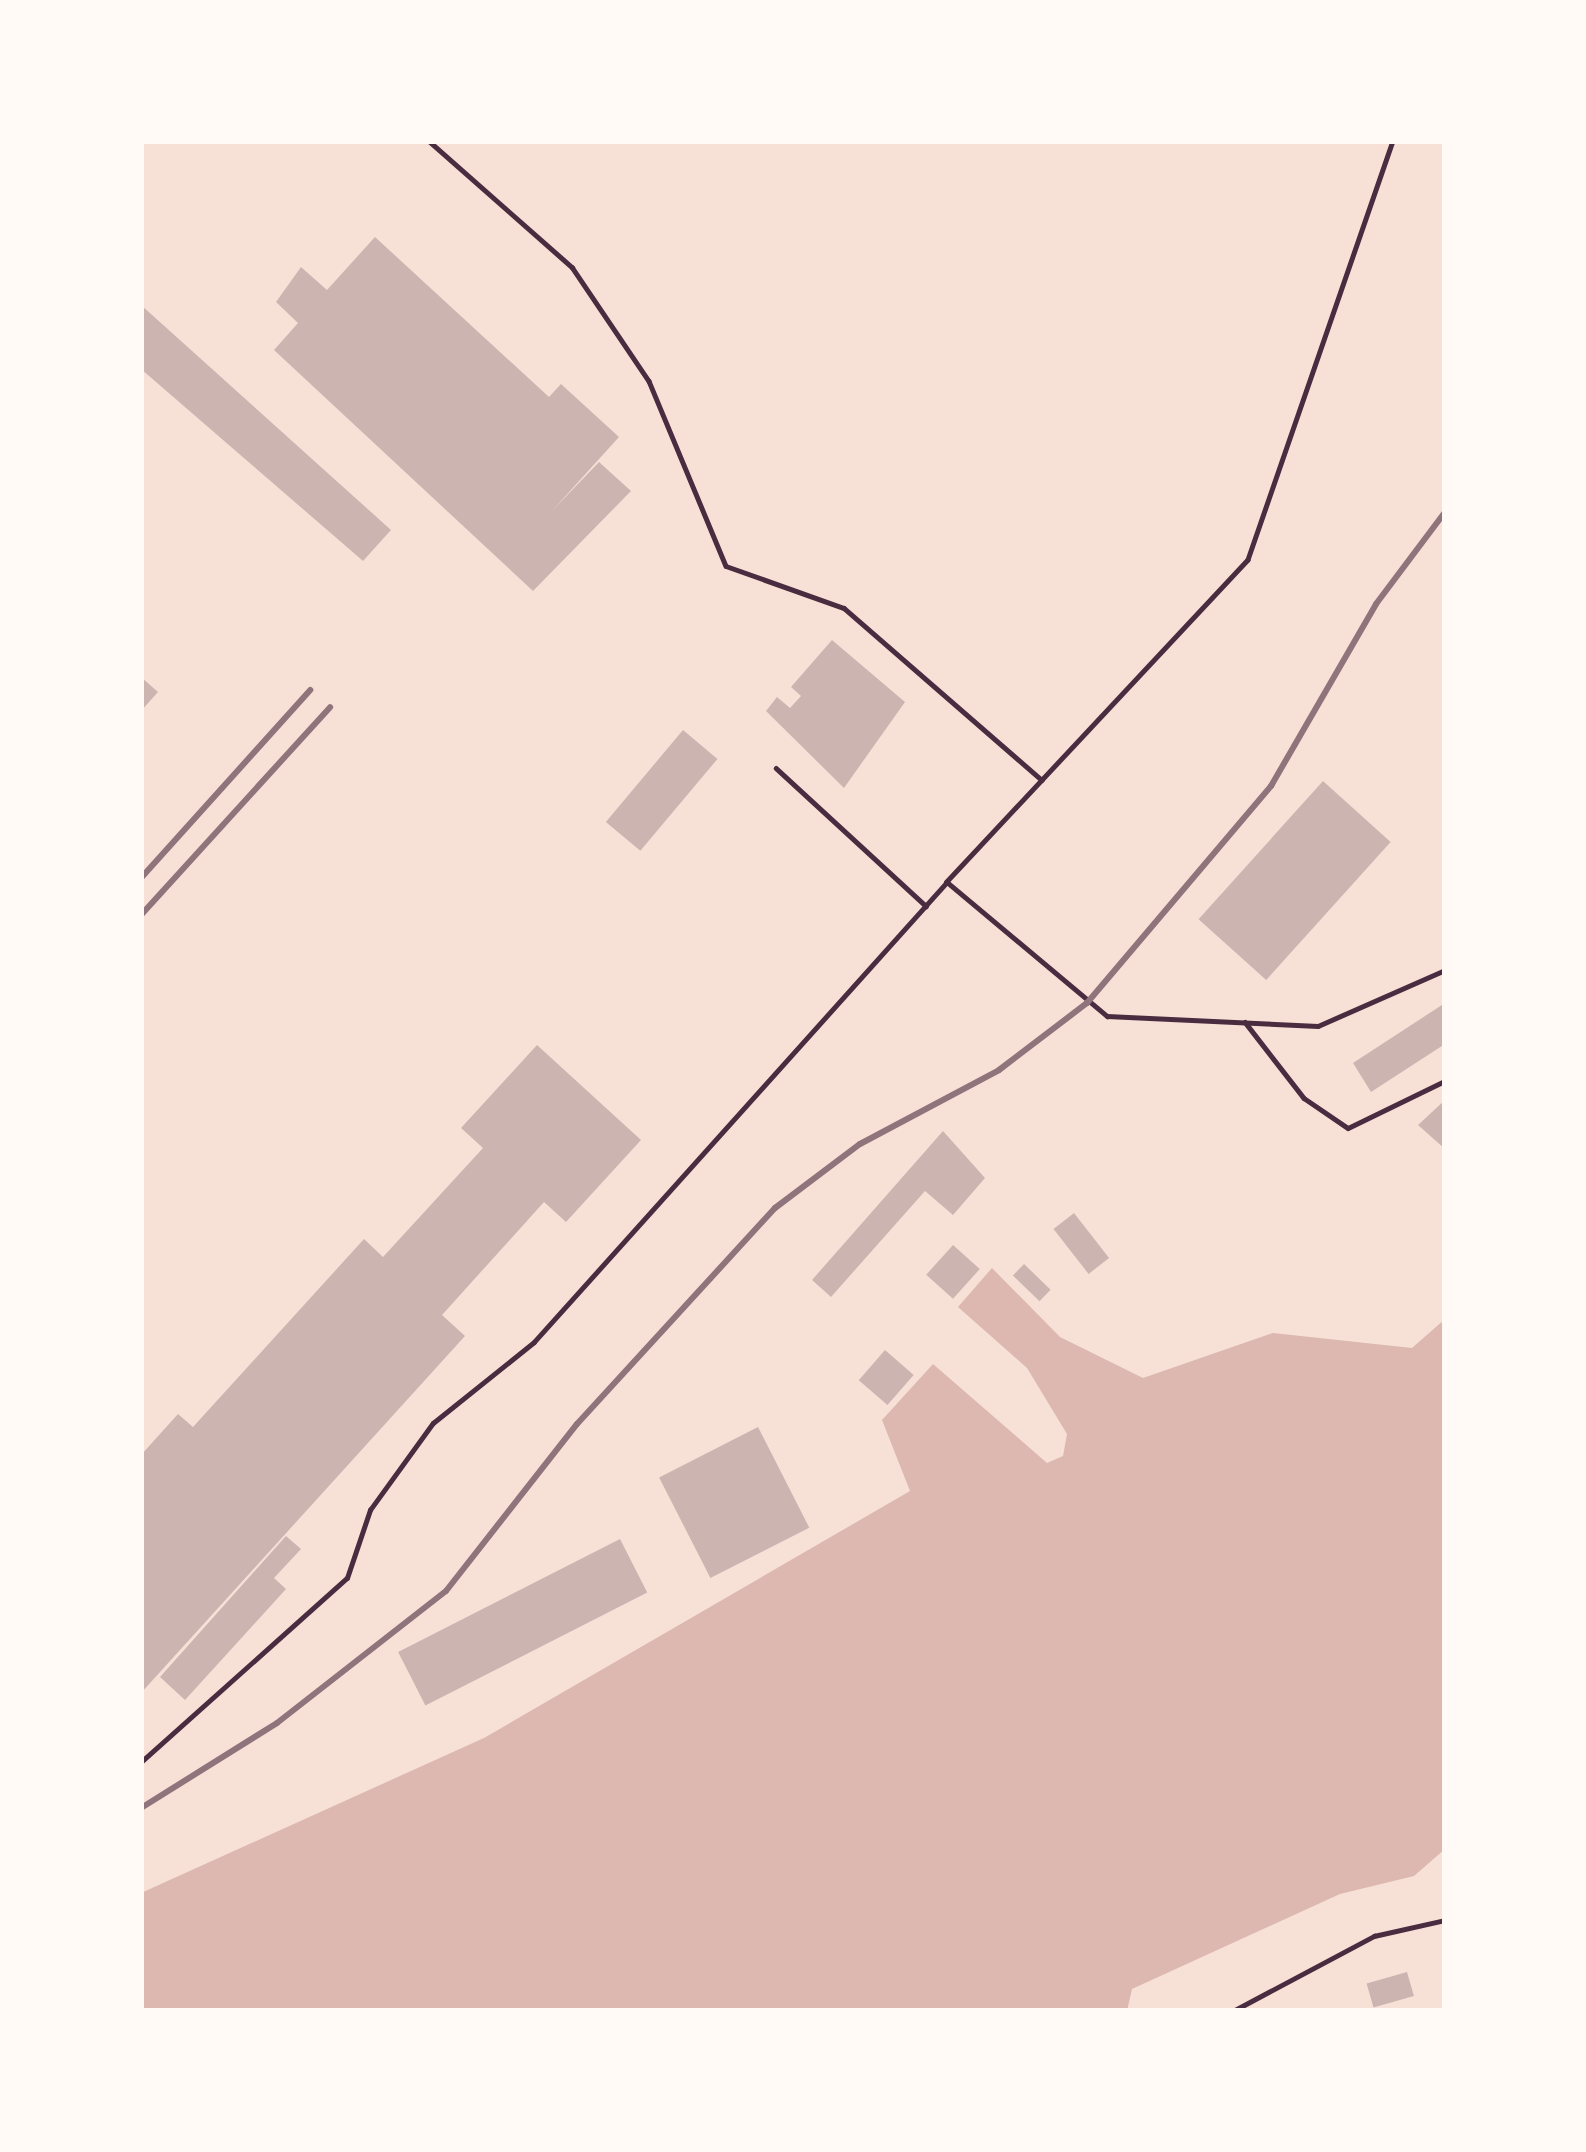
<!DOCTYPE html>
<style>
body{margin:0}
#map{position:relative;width:1586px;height:2152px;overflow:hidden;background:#f7e1d7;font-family:"Crimson Pro",serif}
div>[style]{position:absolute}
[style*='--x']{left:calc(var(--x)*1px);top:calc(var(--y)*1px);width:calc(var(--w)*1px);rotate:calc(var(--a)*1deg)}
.water>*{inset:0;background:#dcb8b0}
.building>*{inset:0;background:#ccb4b1;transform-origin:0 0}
.path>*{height:4.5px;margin:-2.25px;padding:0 2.25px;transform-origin:2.25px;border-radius:2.25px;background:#4a2c40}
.service>*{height:4.5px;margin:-2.25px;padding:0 2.25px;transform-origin:2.25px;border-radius:2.25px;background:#4a2c40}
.rail>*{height:6px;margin:-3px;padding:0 3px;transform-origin:3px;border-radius:3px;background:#8f747c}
span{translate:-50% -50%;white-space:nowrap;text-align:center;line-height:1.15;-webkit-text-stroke:9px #fffaf5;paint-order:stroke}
.frame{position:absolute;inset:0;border:144px solid #fffaf5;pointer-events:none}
</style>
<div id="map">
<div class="water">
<div style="clip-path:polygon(992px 1268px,1060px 1337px,1143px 1378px,1273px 1333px,1412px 1348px,1445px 1319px,1445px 1849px,1414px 1876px,1340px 1894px,1132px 1989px,1127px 2011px,141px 2011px,141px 1893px,484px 1738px,910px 1491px,882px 1420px,933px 1364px,1047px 1463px,1063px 1456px,1067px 1434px,1027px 1368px,958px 1307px)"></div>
</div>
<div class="building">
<div style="clip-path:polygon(375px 237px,549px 397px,561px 384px,619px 437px,551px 512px,599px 462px,631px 491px,533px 591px,274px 350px,298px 323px,276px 302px,301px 267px,327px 290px)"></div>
<div style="clip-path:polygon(141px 305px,391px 530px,363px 561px,141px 369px)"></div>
<div style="clip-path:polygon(832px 640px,905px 702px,844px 788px,766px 711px,777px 697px,790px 708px,801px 696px,791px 687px)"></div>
<div style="clip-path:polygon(141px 677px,158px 692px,141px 711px)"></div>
<div style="left:683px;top:730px;width:45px;height:120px;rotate:40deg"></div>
<div style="left:1323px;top:781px;width:91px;height:186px;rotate:42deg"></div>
<div style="clip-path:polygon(1445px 1003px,1445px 1044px,1371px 1092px,1353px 1063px)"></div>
<div style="clip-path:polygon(537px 1045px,641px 1140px,566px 1222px,544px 1202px,442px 1315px,465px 1336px,141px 1693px,141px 1455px,178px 1414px,193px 1427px,364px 1239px,383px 1257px,483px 1148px,461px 1128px)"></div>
<div style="clip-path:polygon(1445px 1100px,1445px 1149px,1418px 1125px)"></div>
<div style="clip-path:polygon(943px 1131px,985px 1178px,953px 1215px,925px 1191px,831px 1297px,812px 1280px)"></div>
<div style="left:1074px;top:1213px;width:57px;height:26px;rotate:52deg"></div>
<div style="left:953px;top:1245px;width:36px;height:40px;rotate:42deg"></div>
<div style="left:1024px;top:1264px;width:37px;height:16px;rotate:44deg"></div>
<div style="left:885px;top:1350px;width:38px;height:40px;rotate:41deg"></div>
<div style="left:758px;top:1427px;width:113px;height:111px;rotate:63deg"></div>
<div style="clip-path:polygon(286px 1536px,301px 1549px,274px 1578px,286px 1589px,185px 1700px,160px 1677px)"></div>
<div style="left:620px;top:1539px;width:60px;height:249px;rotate:63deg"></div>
<div style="left:1407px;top:1972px;width:25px;height:42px;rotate:74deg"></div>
</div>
<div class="path">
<div style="--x:1233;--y:2011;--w:160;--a:-28"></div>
<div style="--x:1374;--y:1936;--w:73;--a:-12.7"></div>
</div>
<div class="service">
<div style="--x:429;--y:141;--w:191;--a:41.4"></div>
<div style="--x:572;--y:267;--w:138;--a:56"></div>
<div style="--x:649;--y:381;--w:200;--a:67.4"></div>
<div style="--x:726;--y:566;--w:125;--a:19.6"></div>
<div style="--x:844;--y:608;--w:262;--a:41"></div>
<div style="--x:1393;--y:141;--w:443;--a:109.1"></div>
<div style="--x:1248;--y:560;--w:441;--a:133.1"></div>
<div style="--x:947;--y:882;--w:209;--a:39.9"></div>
<div style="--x:1107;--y:1016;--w:211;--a:2.7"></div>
<div style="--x:1318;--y:1026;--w:139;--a:-23.8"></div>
<div style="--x:776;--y:768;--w:204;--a:42.6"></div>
<div style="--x:1245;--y:1022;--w:96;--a:52.2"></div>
<div style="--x:1304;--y:1098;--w:53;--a:34.3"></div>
<div style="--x:1348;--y:1128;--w:108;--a:-25.9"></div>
<div style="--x:141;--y:1762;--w:276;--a:-41.8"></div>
<div style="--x:347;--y:1578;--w:72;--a:-71.3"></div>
<div style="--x:370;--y:1510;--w:107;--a:-54.1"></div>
<div style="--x:433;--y:1423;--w:129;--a:-38.7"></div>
<div style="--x:534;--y:1342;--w:618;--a:-48.08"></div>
</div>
<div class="rail">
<div style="--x:141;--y:878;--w:253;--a:-48"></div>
<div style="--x:141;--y:915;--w:281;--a:-47.7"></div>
<div style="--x:141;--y:1808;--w:160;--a:-32"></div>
<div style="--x:277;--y:1723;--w:214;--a:-38"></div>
<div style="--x:446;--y:1591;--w:212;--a:-51.9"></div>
<div style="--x:577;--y:1424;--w:293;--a:-47.5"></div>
<div style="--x:775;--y:1208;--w:106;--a:-37"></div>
<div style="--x:860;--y:1144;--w:157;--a:-28"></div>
<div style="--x:999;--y:1070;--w:111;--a:-37.3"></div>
<div style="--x:1087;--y:1003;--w:285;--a:-49.7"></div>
<div style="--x:1271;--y:786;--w:210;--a:-60"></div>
<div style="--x:1376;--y:604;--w:115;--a:-53.1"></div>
</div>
<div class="frame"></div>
</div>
